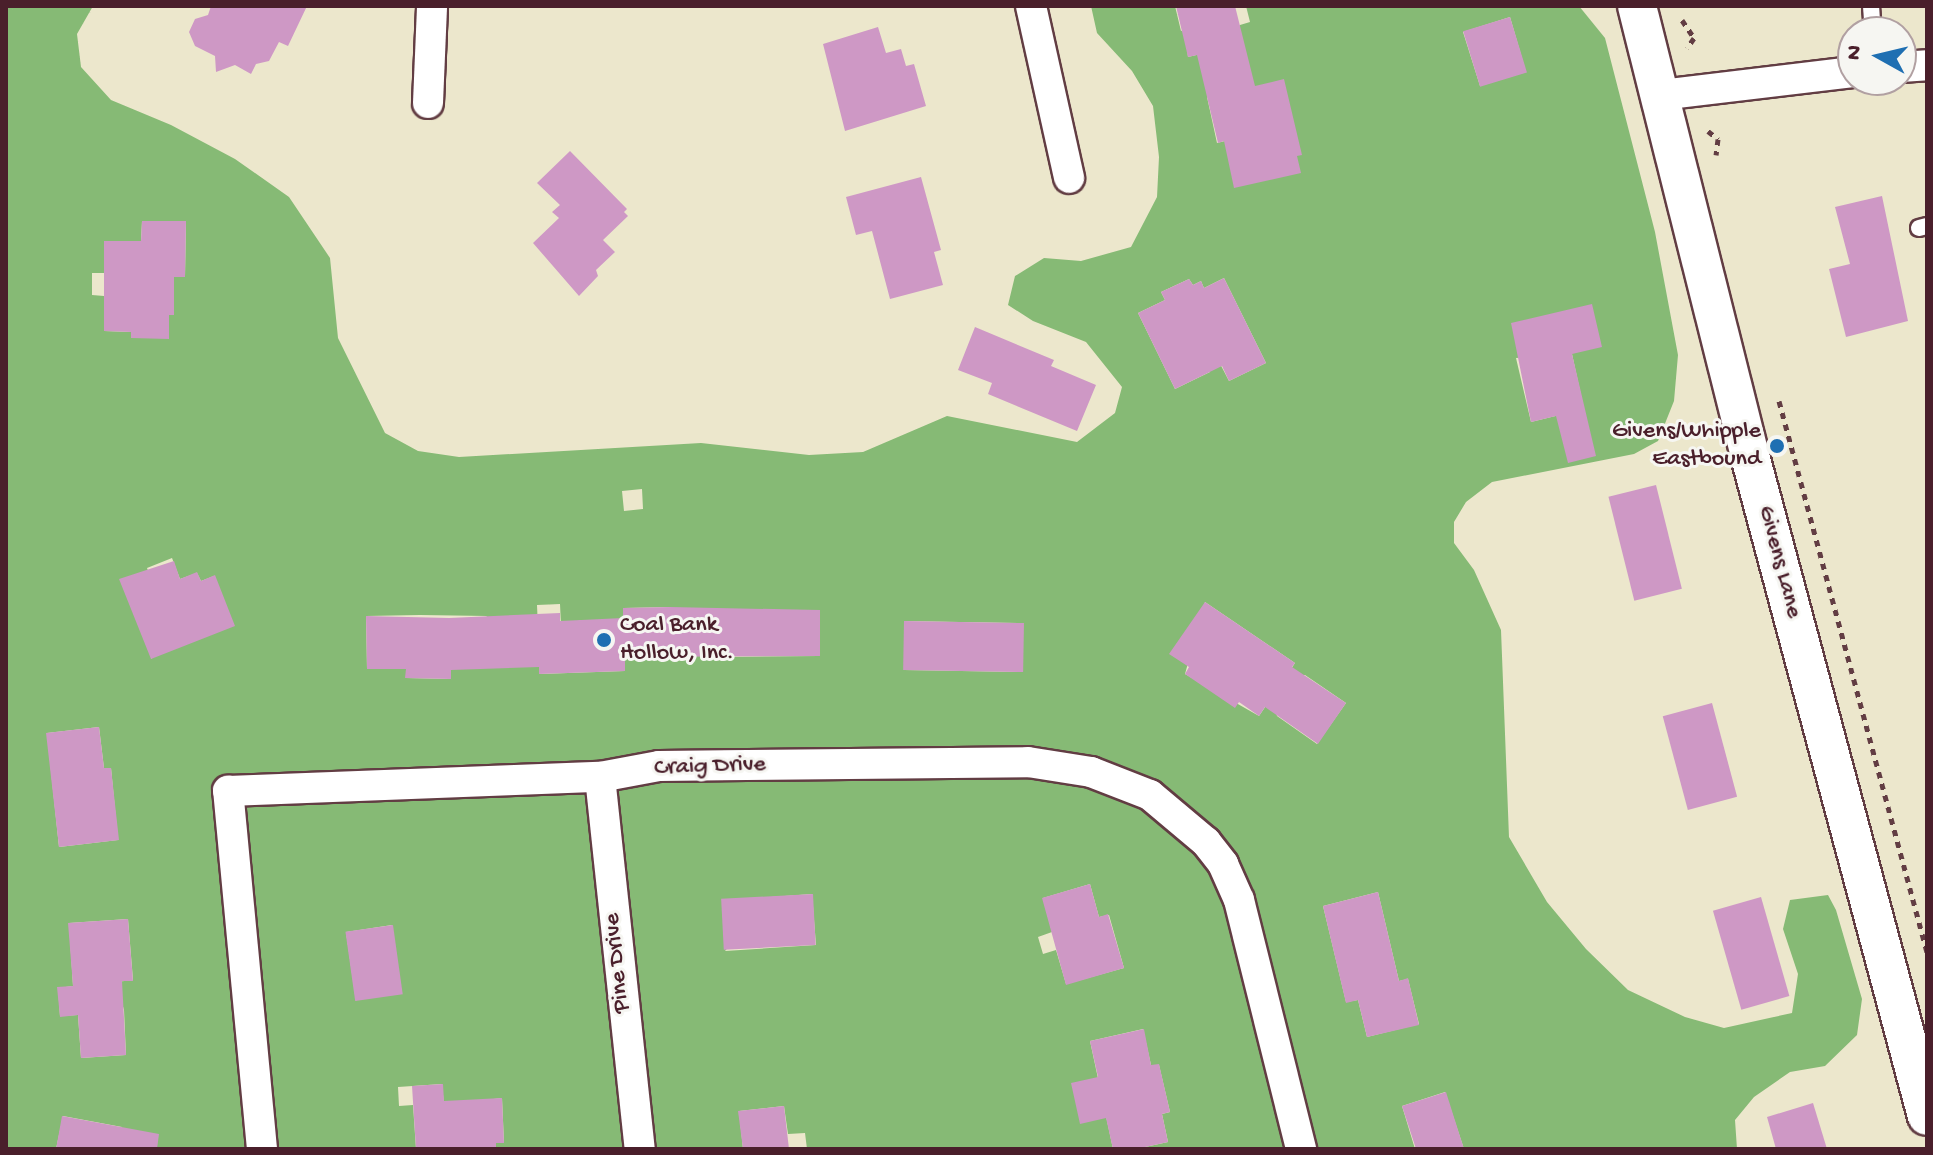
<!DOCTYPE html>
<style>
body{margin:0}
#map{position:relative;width:1933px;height:1155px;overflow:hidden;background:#ece7cc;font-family:"Gochi Hand",sans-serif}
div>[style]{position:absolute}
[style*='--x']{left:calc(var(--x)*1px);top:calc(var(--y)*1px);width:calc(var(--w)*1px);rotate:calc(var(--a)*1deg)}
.forest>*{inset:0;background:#86ba75}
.building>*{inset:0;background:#ce98c5;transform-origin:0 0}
.path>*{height:5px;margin-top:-2.5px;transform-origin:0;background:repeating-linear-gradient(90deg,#623d43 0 6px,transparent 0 12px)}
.roads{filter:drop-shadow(2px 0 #623d43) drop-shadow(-2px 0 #623d43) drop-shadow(0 2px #623d43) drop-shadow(0 -2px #623d43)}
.service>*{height:16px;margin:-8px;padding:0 8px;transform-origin:8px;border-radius:8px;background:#fff}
.minor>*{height:30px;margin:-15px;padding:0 15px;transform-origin:15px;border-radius:15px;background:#fff}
.tertiary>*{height:38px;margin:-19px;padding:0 19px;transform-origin:19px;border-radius:19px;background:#fff}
.dots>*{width:22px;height:22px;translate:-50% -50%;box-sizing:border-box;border:4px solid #f6f6f2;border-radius:50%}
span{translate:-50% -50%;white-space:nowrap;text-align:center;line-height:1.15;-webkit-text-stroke:6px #f6f6f2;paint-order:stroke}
.poi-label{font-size:24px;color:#4a1f2b}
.right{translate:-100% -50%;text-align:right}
.left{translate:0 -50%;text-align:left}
.street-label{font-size:24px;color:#4a1f2b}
.frame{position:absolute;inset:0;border:8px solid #4a1f2b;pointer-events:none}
.north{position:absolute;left:1837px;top:16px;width:80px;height:80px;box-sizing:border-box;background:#f6f6f2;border:2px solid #b1a0a2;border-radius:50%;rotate:278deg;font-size:22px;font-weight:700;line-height:32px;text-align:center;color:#4a1f2b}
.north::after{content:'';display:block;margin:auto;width:28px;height:36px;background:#1f6fb2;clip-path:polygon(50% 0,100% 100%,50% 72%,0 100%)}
</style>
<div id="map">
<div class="forest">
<div style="clip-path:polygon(evenodd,6px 6px,93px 6px,77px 34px,81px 67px,111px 100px,171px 125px,235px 159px,289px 197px,330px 258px,338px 338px,385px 433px,418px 451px,459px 457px,701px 443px,809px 455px,863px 452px,947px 416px,1077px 442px,1115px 413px,1122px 387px,1086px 342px,1033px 321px,1008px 305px,1015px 276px,1044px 258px,1081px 261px,1131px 247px,1157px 197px,1159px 157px,1153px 106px,1132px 71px,1097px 33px,1091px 6px,1175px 6px,1181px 31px,1185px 30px,1188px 57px,1213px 51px,1240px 25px,1250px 22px,1246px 6px,1579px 6px,1605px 38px,1655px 232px,1678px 355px,1674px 401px,1658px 441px,1634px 454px,1492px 482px,1466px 502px,1454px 522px,1454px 543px,1474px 570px,1501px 630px,1509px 837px,1547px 902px,1586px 949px,1628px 990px,1685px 1017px,1724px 1028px,1792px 1013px,1798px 974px,1783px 929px,1790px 900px,1828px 895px,1836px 910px,1862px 999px,1857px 1035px,1825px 1066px,1790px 1072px,1754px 1097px,1735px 1120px,1737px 1149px,1464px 1149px,1445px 1092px,1402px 1106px,1415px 1149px,1136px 1149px,1168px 1142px,1162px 1114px,1170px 1112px,1159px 1065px,1151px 1065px,1143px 1029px,1090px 1041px,1113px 1149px,807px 1149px,805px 1133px,788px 1134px,784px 1106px,739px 1111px,743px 1149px,470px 1149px,496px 1147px,496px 1143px,504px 1143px,502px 1098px,444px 1105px,442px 1084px,398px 1087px,399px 1106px,413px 1105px,416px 1149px,119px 1149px,122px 1127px,63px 1116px,56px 1149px,6px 1149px,6px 6px,1510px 17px,1526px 72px,1480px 86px,1463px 32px,1510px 17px,6px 6px,1207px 97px,1301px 155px,1233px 139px,1217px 143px,1207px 97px,6px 6px,142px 221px,186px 222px,185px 277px,172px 277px,174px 315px,169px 315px,168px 338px,131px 338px,131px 332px,104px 331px,104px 296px,92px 295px,92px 273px,104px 273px,141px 241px,142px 221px,6px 6px,1224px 278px,1266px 363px,1229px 381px,1215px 354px,1205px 359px,1210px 372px,1175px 389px,1138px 313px,1165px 300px,1161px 292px,1189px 279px,1193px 285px,1201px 281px,1204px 288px,1224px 278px,6px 6px,1572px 354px,1584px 409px,1531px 422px,1516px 358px,1572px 354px,6px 6px,642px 489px,643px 509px,624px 511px,622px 491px,642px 489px,6px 6px,172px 558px,180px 579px,197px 573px,201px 581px,214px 576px,151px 659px,155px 589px,147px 568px,172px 558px,6px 6px,1205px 602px,1295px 663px,1287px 675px,1305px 675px,1346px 703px,1317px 744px,1277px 716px,1272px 697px,1259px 716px,1185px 674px,1205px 602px,6px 6px,560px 604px,561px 625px,582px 620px,623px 620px,624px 608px,670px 607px,625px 657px,625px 671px,540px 674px,537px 605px,560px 604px,6px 6px,721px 610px,819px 610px,819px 656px,721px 657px,721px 610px,6px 6px,420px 615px,487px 616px,451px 670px,450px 679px,406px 678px,406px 669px,367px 669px,366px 616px,420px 615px,6px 6px,904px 621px,1023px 623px,1022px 672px,904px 670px,904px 621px,6px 6px,99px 727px,104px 768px,111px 768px,118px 840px,59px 847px,47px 733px,99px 727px,6px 6px,1090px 884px,1099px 917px,1109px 915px,1124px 968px,1066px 984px,1056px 950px,1043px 954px,1038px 937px,1052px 932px,1043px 898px,1090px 884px,6px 6px,1378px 892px,1399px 981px,1408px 979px,1419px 1024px,1367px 1037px,1358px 1000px,1346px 1002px,1323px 906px,1378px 892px,6px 6px,812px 894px,816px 945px,725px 951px,771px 897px,812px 894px,6px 6px,128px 919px,133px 980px,116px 982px,124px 1010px,126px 1055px,81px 1058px,78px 1015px,60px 1016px,58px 988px,73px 986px,69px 923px,128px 919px,6px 6px,392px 925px,356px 1001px,346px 932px,392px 925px)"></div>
</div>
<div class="building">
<div style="clip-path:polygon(211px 6px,307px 6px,288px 46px,279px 42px,269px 61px,256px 64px,251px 74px,235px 65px,216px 72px,215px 56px,195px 46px,189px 32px,195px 19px,208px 15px)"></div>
<div style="clip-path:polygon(1176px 6px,1235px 6px,1255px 86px,1284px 79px,1302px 155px,1297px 156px,1301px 173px,1234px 188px,1224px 141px,1218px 143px,1197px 55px,1188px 57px)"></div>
<div style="left:1510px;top:17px;width:58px;height:49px;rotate:73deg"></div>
<div style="clip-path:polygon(878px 27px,886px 53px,901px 49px,906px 66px,914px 64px,926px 106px,845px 131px,823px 44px)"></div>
<div style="clip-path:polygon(570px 151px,627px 209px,624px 212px,628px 216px,603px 240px,615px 252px,596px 270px,598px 276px,579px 296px,533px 243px,559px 218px,552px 212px,560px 205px,537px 183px)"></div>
<div style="clip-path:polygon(921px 177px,941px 250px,934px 252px,943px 285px,890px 299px,872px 231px,856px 235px,846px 197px)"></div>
<div style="clip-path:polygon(1882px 196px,1908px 321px,1846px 337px,1829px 269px,1850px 264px,1835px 207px)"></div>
<div style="clip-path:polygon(142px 221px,186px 221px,185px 277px,174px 277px,174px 315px,169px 315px,169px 339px,131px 338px,131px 332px,104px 331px,104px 241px,141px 241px)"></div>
<div style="clip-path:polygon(1224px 278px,1266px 363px,1229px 381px,1222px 366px,1175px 389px,1138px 313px,1165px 300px,1161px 292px,1189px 279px,1193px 285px,1201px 281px,1204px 288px)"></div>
<div style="clip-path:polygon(1592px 304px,1602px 347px,1572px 354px,1596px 456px,1568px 463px,1556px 416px,1531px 422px,1511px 323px)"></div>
<div style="clip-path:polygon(975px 327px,1054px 360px,1051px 366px,1096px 385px,1077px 431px,988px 394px,992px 383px,958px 370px)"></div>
<div style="left:1656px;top:485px;width:107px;height:49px;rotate:76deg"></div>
<div style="clip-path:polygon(174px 561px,180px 579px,197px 572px,201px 581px,215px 575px,235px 626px,151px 659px,119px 579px)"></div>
<div style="clip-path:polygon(1205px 602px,1295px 663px,1292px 667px,1346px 703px,1318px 744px,1265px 707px,1259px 716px,1239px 702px,1235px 708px,1185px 674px,1189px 667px,1169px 654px)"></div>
<div style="clip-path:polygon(670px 607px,820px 610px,820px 656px,625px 657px,625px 671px,539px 674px,539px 667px,451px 670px,451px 679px,405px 678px,406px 669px,367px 669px,366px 616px,449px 618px,560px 613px,560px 621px,623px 618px,623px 608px)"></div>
<div style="left:904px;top:621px;width:120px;height:49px;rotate:1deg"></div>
<div style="left:1712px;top:703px;width:97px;height:51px;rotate:75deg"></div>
<div style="clip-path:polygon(99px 727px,104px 768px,111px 768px,119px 840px,59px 847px,46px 733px)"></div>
<div style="clip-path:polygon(1090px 884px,1099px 917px,1108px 914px,1124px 968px,1066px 985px,1042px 898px)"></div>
<div style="clip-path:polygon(1378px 892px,1399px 981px,1408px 978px,1419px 1025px,1367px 1037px,1358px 1000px,1346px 1003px,1323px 906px)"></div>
<div style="left:813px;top:894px;width:51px;height:92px;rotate:87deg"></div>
<div style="left:1761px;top:897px;width:103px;height:50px;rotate:74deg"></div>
<div style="clip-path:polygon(128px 919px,133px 981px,122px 981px,126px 1055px,81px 1058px,78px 1015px,60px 1017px,57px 987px,73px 986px,68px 923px)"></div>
<div style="left:393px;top:925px;width:70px;height:48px;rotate:82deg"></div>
<div style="clip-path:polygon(1144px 1029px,1151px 1065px,1159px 1064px,1170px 1112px,1162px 1114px,1168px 1142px,1136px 1149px,1113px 1149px,1106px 1118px,1080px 1124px,1071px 1083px,1098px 1077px,1090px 1041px)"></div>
<div style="clip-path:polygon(443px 1084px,444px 1101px,502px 1098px,504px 1143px,496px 1143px,496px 1147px,416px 1149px,412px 1086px)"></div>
<div style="clip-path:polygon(1446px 1092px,1464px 1149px,1416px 1149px,1402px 1106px)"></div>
<div style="clip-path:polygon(1813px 1103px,1827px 1149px,1776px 1149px,1767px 1117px)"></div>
<div style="clip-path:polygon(784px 1106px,789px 1149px,743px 1149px,738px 1111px)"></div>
<div style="clip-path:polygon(62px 1116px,159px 1134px,157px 1149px,56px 1149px)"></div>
</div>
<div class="path">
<div style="--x:1682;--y:20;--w:22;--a:56"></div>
<div style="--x:1694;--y:38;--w:12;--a:125"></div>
<div style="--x:1708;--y:131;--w:13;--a:39"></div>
<div style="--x:1718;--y:139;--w:16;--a:97"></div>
<div style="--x:1779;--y:401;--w:571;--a:74.97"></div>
</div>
<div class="roads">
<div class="service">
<div style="--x:1871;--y:6;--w:26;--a:86"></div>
<div style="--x:1919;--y:228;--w:8;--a:-14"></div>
</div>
<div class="minor">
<div style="--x:1031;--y:6;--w:176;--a:77.5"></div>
<div style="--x:1901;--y:67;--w:26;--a:-4"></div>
<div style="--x:1660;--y:95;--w:194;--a:-6.8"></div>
<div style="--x:428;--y:103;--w:97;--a:-87.6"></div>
<div style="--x:600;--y:777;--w:374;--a:83.9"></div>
<div style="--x:262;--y:1149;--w:360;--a:-95.4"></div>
<div style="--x:228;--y:791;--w:372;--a:-2.2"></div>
<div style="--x:600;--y:777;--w:60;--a:-10.6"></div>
<div style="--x:659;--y:766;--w:369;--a:-0.6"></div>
<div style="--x:1028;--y:762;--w:64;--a:9"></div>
<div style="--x:1091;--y:772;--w:63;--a:21.3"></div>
<div style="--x:1150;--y:795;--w:73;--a:40"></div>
<div style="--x:1206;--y:842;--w:28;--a:52"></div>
<div style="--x:1223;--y:864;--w:39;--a:66"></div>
<div style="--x:1239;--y:900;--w:257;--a:76"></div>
</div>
<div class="tertiary">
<div style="--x:1637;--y:6;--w:464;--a:75.9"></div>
<div style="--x:1750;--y:456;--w:683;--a:74.99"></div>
</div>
</div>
<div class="dots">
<div style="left:1777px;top:446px;background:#1f6fb2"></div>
<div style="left:604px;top:640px;background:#1f6fb2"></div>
</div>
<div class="poi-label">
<span class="right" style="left:1761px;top:446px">Givens/Whipple<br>Eastbound</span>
<span class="left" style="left:620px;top:640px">Coal Bank<br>Hollow, Inc.</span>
</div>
<div class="street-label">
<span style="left:1779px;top:562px;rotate:75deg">Givens Lane</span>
<span style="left:710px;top:767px;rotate:-2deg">Craig Drive</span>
<span style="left:618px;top:963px;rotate:-96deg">Pine Drive</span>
</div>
<div class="frame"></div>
<div class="north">N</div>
</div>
